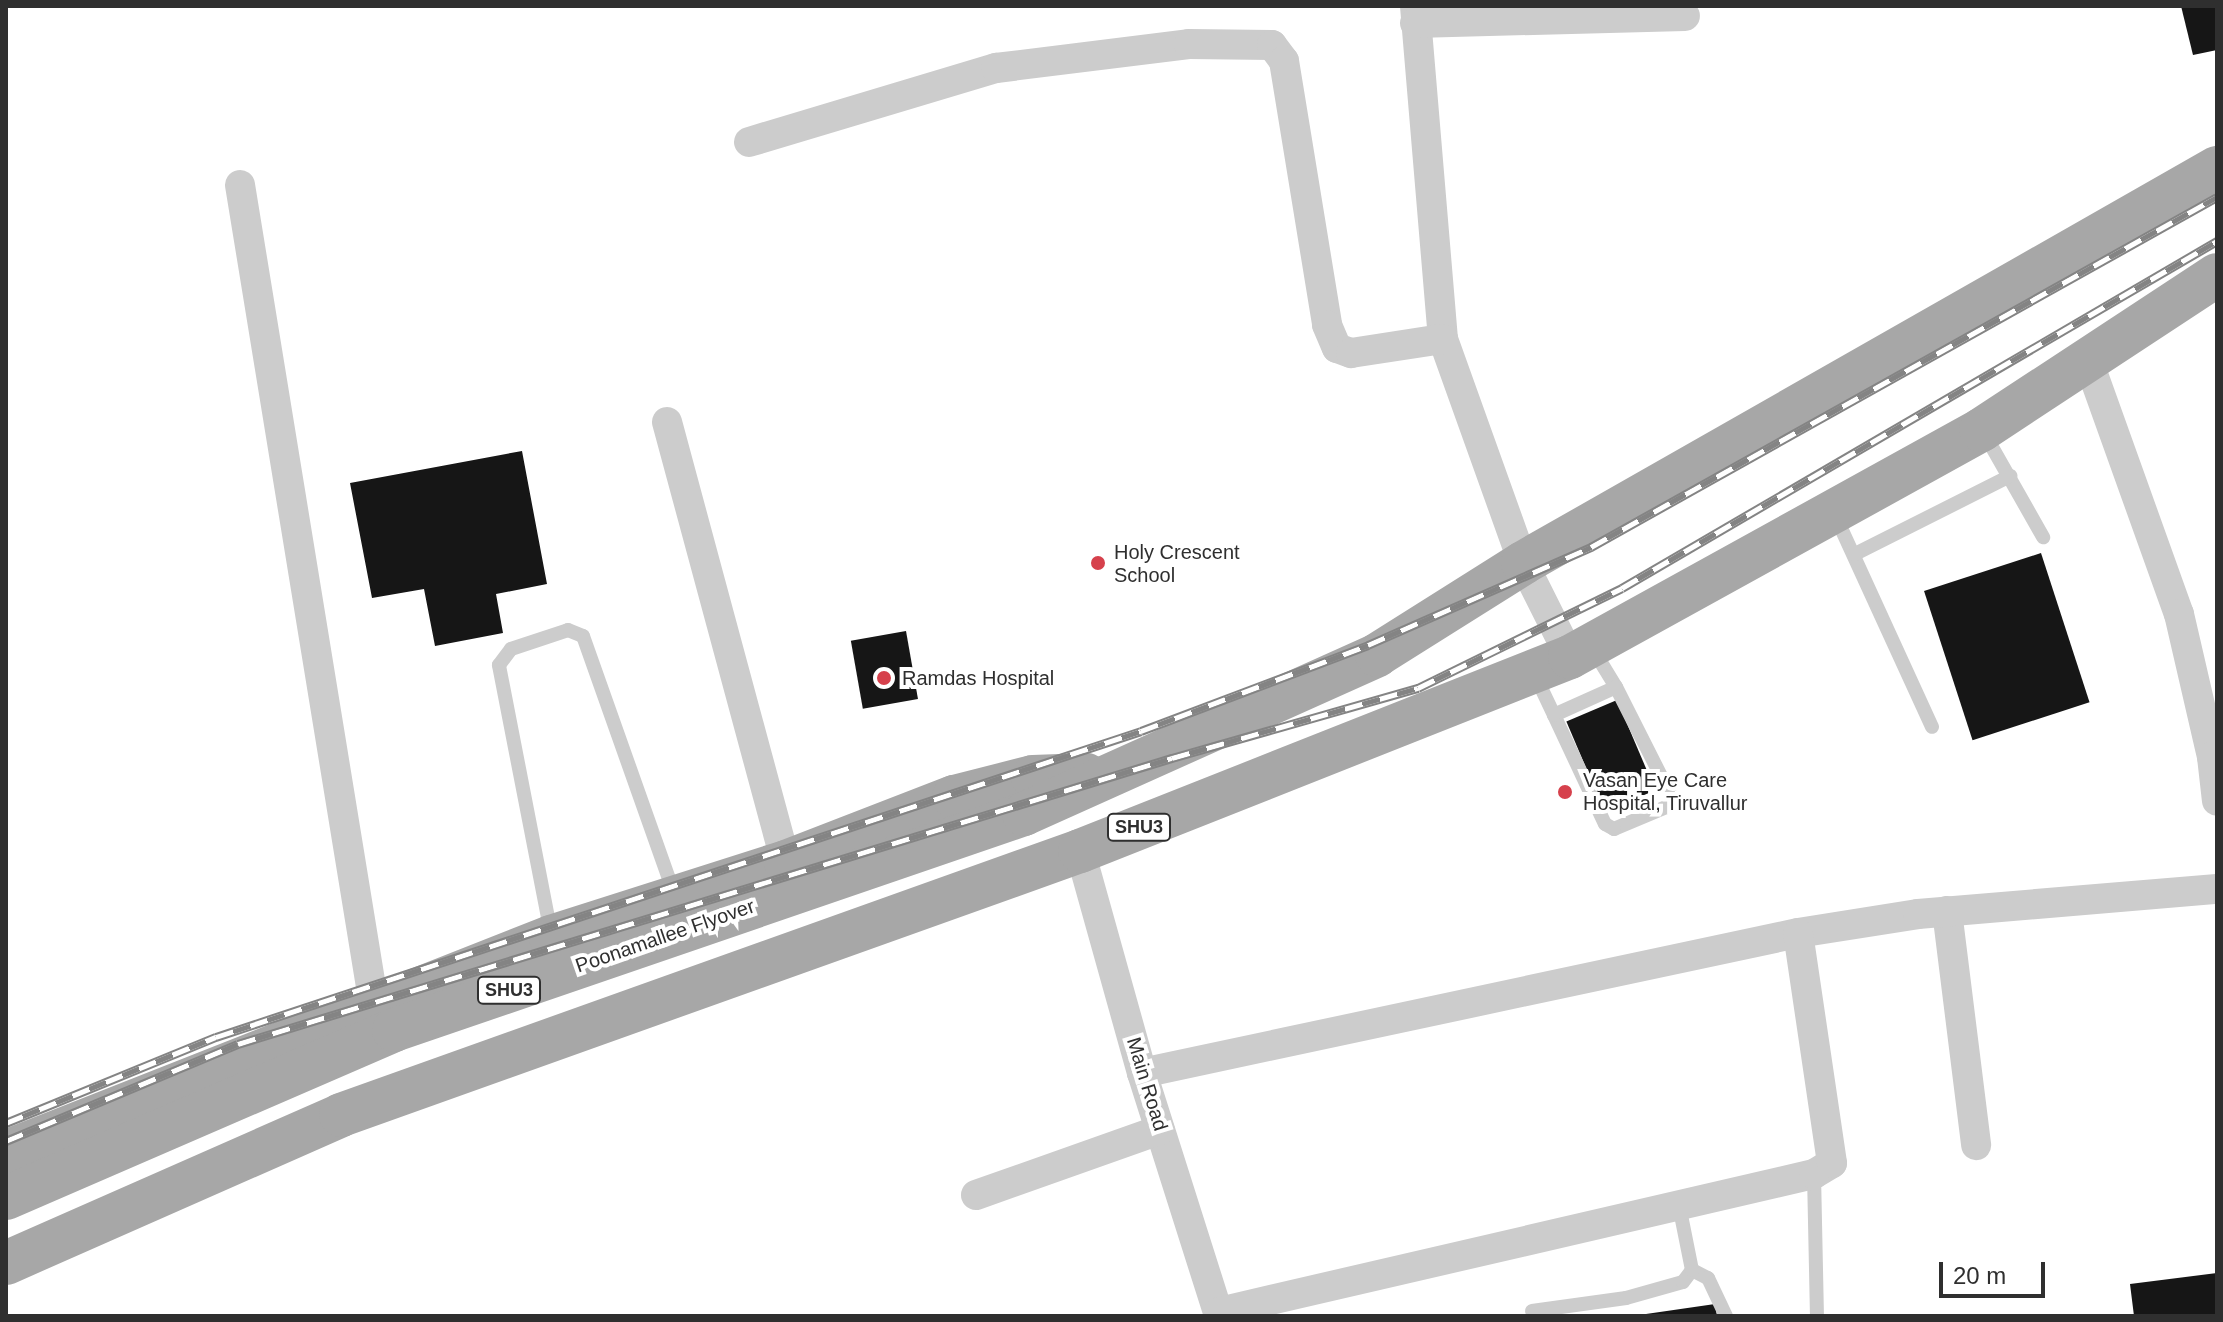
<!DOCTYPE html>
<style>
body{margin:0}
#map{position:relative;width:2223px;height:1322px;overflow:hidden;background:#fff;font-family:Arial,sans-serif}
div>[style]{position:absolute}
[style*='--x']{left:calc(var(--x)*1px);top:calc(var(--y)*1px);width:calc(var(--w)*1px);rotate:calc(var(--a)*1deg)}
.building>*{inset:0;background:#161616;transform-origin:0 0}
.service>*{height:14px;margin:-7px;padding:0 7px;transform-origin:7px;border-radius:7px;background:#ccc}
.minor>*{height:30px;margin:-15px;padding:0 15px;transform-origin:15px;border-radius:15px;background:#ccc}
.primary>*{height:44px;margin:-22px;padding:0 22px;transform-origin:22px;border-radius:22px;background:#a7a7a7}
.rail>*{height:9px;margin-top:-4.5px;transform-origin:0;background:repeating-linear-gradient(90deg,#fff 0 18px,#848484 0 36px);box-sizing:border-box;border-block:2px solid #848484}
.dots>*{width:22px;height:22px;translate:-50% -50%;box-sizing:border-box;border:4px solid #fff;border-radius:50%}
span{translate:-50% -50%;white-space:nowrap;text-align:center;line-height:1.15;-webkit-text-stroke:8px #fff;paint-order:stroke}
.shield-label span{padding:2px 6px;background:#fff;border:2px solid;border-radius:6px;-webkit-text-stroke-width:0}
.shield-label{font-size:18px;color:#2f2f2f;font-weight:700}
.poi-label{font-size:20px;color:#2f2f2f}
.left{translate:0 -50%;text-align:left}
.street-label{font-size:20px;color:#2f2f2f}
.frame{position:absolute;inset:0;border:8px solid #2f2f2f;pointer-events:none}
.scale{position:absolute;left:1939px;top:1262px;width:106px;height:36px;box-sizing:border-box;border:4px solid #2f2f2f;border-top:0;padding-left:10px;font-size:24px;line-height:28px;white-space:nowrap;color:#2f2f2f;-webkit-text-stroke:6px #fff;paint-order:stroke}
</style>
<div id="map">
<div class="building">
<div style="clip-path:polygon(2181px 6px,2217px 6px,2217px 50px,2193px 55px)"></div>
<div style="clip-path:polygon(522px 451px,547px 584px,496px 594px,503px 633px,435px 646px,424px 589px,372px 598px,350px 483px)"></div>
<div style="left:2041px;top:553px;width:157px;height:123px;rotate:72deg"></div>
<div style="left:906px;top:631px;width:69px;height:56px;rotate:80deg"></div>
<div style="left:1617px;top:700px;width:98px;height:55px;rotate:67deg"></div>
<div style="clip-path:polygon(2217px 1273px,2217px 1316px,2134px 1316px,2130px 1284px)"></div>
<div style="clip-path:polygon(1715px 1304px,1717px 1316px,1647px 1316px,1646px 1314px)"></div>
</div>
<div class="service">
<div style="--x:1984;--y:433;--w:120;--a:60.4"></div>
<div style="--x:1835;--y:515;--w:233;--a:65.4"></div>
<div style="--x:1855;--y:554;--w:174;--a:-26.7"></div>
<div style="--x:1594;--y:651;--w:42;--a:58.6"></div>
<div style="--x:1616;--y:687;--w:124;--a:63.2"></div>
<div style="--x:1672;--y:798;--w:7;--a:98"></div>
<div style="--x:1671;--y:805;--w:62;--a:157.2"></div>
<div style="--x:1614;--y:829;--w:10;--a:-151"></div>
<div style="--x:1605;--y:824;--w:120;--a:-115.1"></div>
<div style="--x:1554;--y:715;--w:68;--a:-24.3"></div>
<div style="--x:1535;--y:675;--w:44;--a:64.6"></div>
<div style="--x:551;--y:933;--w:273;--a:-101"></div>
<div style="--x:499;--y:665;--w:20;--a:-53"></div>
<div style="--x:511;--y:649;--w:60;--a:-18.4"></div>
<div style="--x:568;--y:630;--w:16;--a:22"></div>
<div style="--x:583;--y:636;--w:273;--a:70.5"></div>
<div style="--x:1814;--y:1174;--w:142;--a:88.8"></div>
<div style="--x:1692;--y:1270;--w:18;--a:27"></div>
<div style="--x:1708;--y:1278;--w:42;--a:64.7"></div>
<div style="--x:1532;--y:1311;--w:95;--a:-7.9"></div>
<div style="--x:1626;--y:1298;--w:59;--a:-15.7"></div>
<div style="--x:1683;--y:1282;--w:15;--a:-53"></div>
<div style="--x:1692;--y:1270;--w:66;--a:-101.3"></div>
</div>
<div class="minor">
<div style="--x:1415;--y:6;--w:334;--a:85.2"></div>
<div style="--x:1443;--y:339;--w:238;--a:70.3"></div>
<div style="--x:1523;--y:563;--w:105;--a:63.4"></div>
<div style="--x:1415;--y:23;--w:270;--a:-1.5"></div>
<div style="--x:749;--y:142;--w:258;--a:-16.7"></div>
<div style="--x:996;--y:68;--w:194;--a:-7.1"></div>
<div style="--x:1189;--y:44;--w:83;--a:0.7"></div>
<div style="--x:1272;--y:45;--w:20;--a:53"></div>
<div style="--x:1284;--y:61;--w:267;--a:80.7"></div>
<div style="--x:1327;--y:325;--w:25;--a:67"></div>
<div style="--x:1337;--y:348;--w:15;--a:20"></div>
<div style="--x:1351;--y:353;--w:93;--a:-8.7"></div>
<div style="--x:240;--y:185;--w:831;--a:80.72"></div>
<div style="--x:2089;--y:363;--w:267;--a:70.3"></div>
<div style="--x:2179;--y:614;--w:147;--a:77"></div>
<div style="--x:2212;--y:757;--w:44;--a:83.5"></div>
<div style="--x:667;--y:422;--w:456;--a:74.9"></div>
<div style="--x:1080;--y:851;--w:230;--a:74.4"></div>
<div style="--x:1142;--y:1073;--w:255;--a:72.4"></div>
<div style="--x:1947;--y:911;--w:236;--a:82.9"></div>
<div style="--x:1142;--y:1073;--w:671;--a:-12.05"></div>
<div style="--x:1798;--y:933;--w:121;--a:-9"></div>
<div style="--x:1918;--y:914;--w:300;--a:-4.8"></div>
<div style="--x:976;--y:1195;--w:195;--a:-19.5"></div>
<div style="--x:1219;--y:1312;--w:611;--a:-13.06"></div>
<div style="--x:1814;--y:1174;--w:21;--a:-31"></div>
<div style="--x:1832;--y:1163;--w:232;--a:-98.4"></div>
</div>
<div class="primary">
<div style="--x:6;--y:1152;--w:586;--a:-21.53"></div>
<div style="--x:551;--y:937;--w:247;--a:-17.7"></div>
<div style="--x:786;--y:862;--w:180;--a:-21.2"></div>
<div style="--x:954;--y:797;--w:81;--a:-14.2"></div>
<div style="--x:1033;--y:777;--w:54;--a:-2.1"></div>
<div style="--x:6;--y:1198;--w:423;--a:-23.4"></div>
<div style="--x:394;--y:1030;--w:666;--a:-18.92"></div>
<div style="--x:1024;--y:814;--w:387;--a:-24.2"></div>
<div style="--x:1377;--y:655;--w:173;--a:-32.2"></div>
<div style="--x:1523;--y:563;--w:799;--a:-29.65"></div>
<div style="--x:6;--y:1263;--w:366;--a:-23.8"></div>
<div style="--x:341;--y:1115;--w:785;--a:-19.66"></div>
<div style="--x:1080;--y:851;--w:527;--a:-21.6"></div>
<div style="--x:1570;--y:657;--w:470;--a:-28.9"></div>
<div style="--x:1981;--y:430;--w:282;--a:-33.3"></div>
</div>
<div class="rail">
<div style="--x:6;--y:1123;--w:227;--a:-22.3"></div>
<div style="--x:216;--y:1037;--w:974;--a:-18.3"></div>
<div style="--x:1141;--y:731;--w:243;--a:-20.7"></div>
<div style="--x:1368;--y:645;--w:244;--a:-23.7"></div>
<div style="--x:1591;--y:547;--w:717;--a:-29.21"></div>
<div style="--x:6;--y:1141;--w:251;--a:-22.7"></div>
<div style="--x:238;--y:1044;--w:977;--a:-17.03"></div>
<div style="--x:1172;--y:758;--w:256;--a:-15.9"></div>
<div style="--x:1418;--y:688;--w:227;--a:-26.1"></div>
<div style="--x:1622;--y:588;--w:689;--a:-30.25"></div>
</div>
<div class="dots">
<div style="left:1098px;top:563px;background:#d6414c"></div>
<div style="left:884px;top:678px;background:#d6414c"></div>
<div style="left:1565px;top:792px;background:#d6414c"></div>
</div>
<div class="shield-label">
<span style="left:1139px;top:827px">SHU3</span>
<span style="left:509px;top:990px">SHU3</span>
</div>
<div class="poi-label">
<span class="left" style="left:1114px;top:564px">Holy Crescent<br>School</span>
<span class="left" style="left:902px;top:678px">Ramdas Hospital</span>
<span class="left" style="left:1583px;top:792px">Vasan Eye Care<br>Hospital, Tiruvallur</span>
</div>
<div class="street-label">
<span style="left:665px;top:936px;rotate:-19deg">Poonamallee Flyover</span>
<span style="left:1147px;top:1084px;rotate:73deg">Main Road</span>
</div>
<div class="frame"></div>
<div class="scale">20 m</div>
</div>
